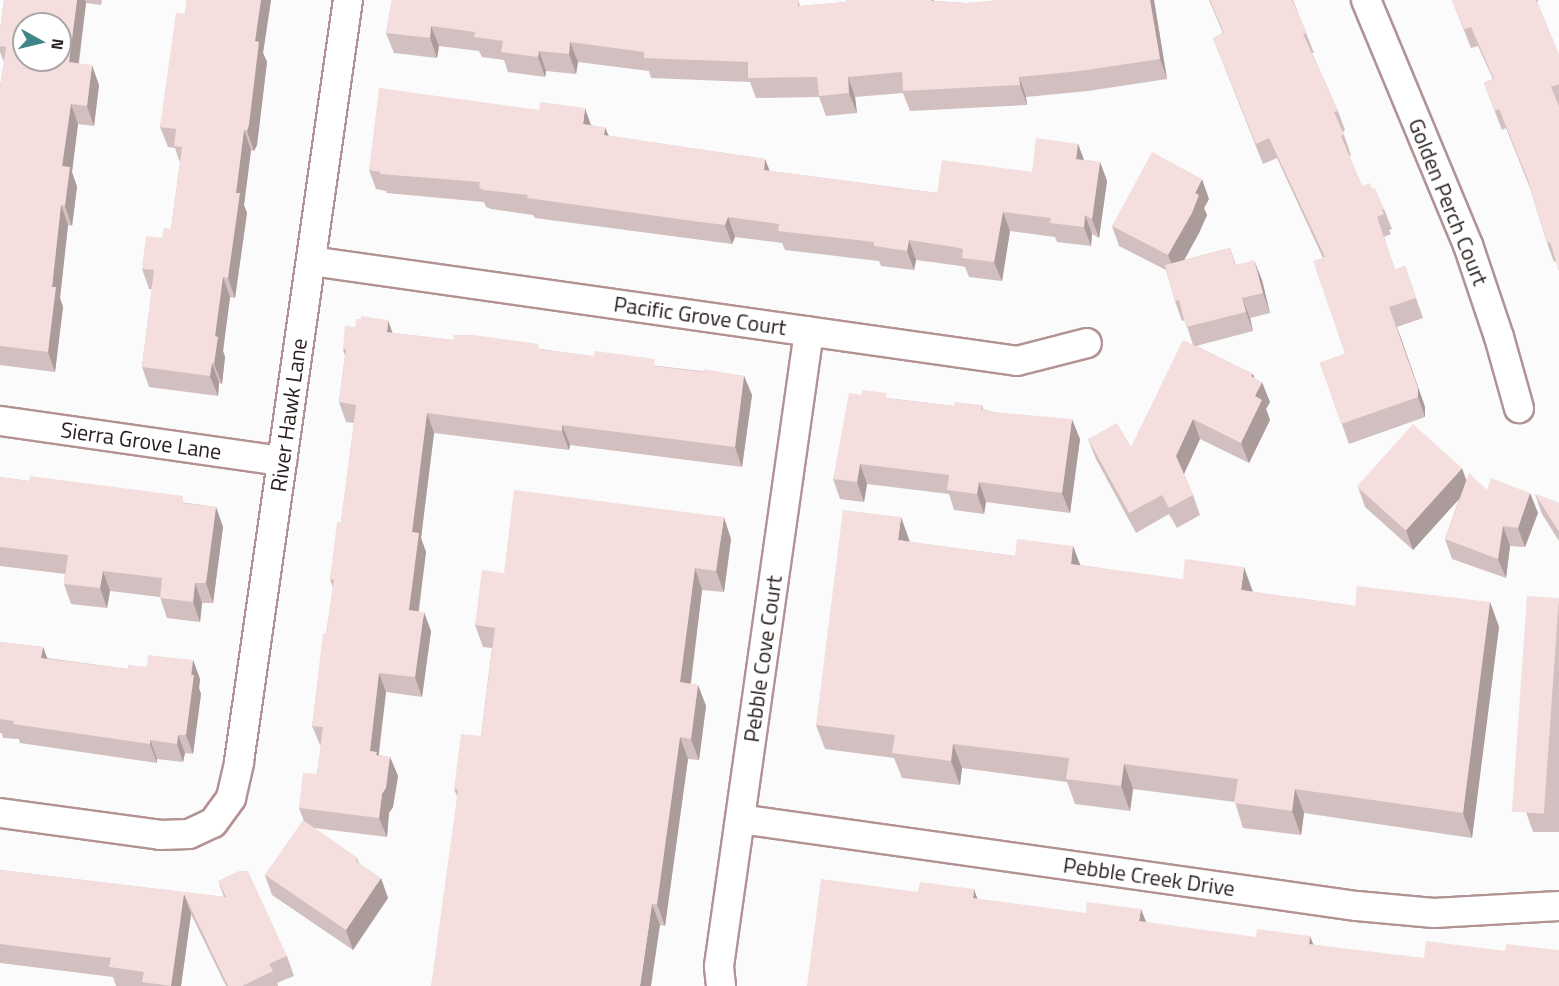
<!DOCTYPE html>
<style>
body{margin:0}
#map{position:relative;width:1559px;height:986px;overflow:hidden;background:#fbfbfb;font-family:"Titillium Web",sans-serif}
div>[style]{position:absolute}
[style*='--x']{left:calc(var(--x)*1px);top:calc(var(--y)*1px);width:calc(var(--w)*1px);rotate:calc(var(--a)*1deg)}
.roads{filter:drop-shadow(2px 0 #b39293) drop-shadow(-2px 0 #b39293) drop-shadow(0 2px #b39293) drop-shadow(0 -2px #b39293)}
.minor>*{height:28px;margin:-14px;padding:0 14px;transform-origin:14px;border-radius:14px;background:#fff}
.wall>*{inset:0;background:#d2bfbf}
.shaded-wall>*{inset:0;background:#ab9b9b}
.building>*{inset:0;background:#f4dede;transform-origin:0 0}
span{translate:-50% -50%;white-space:nowrap;text-align:center;line-height:1.15;-webkit-text-stroke:5px #fff;paint-order:stroke}
.street-label{font-size:22px;color:#2c2020}
.north{position:absolute;left:12px;top:12px;width:60px;height:60px;box-sizing:border-box;background:#fff;border:2px solid #aba6a6;border-radius:50%;rotate:98deg;font-size:16px;font-weight:700;line-height:24px;text-align:center;color:#2c2020}
.north::after{content:'';display:block;margin:auto;width:21px;height:27px;background:#3e8688;clip-path:polygon(50% 0,100% 100%,50% 72%,0 100%)}
</style>
<div id="map">
<div class="roads">
<div class="minor">
<div style="--x:1366;--y:0;--w:265;--a:67.4"></div>
<div style="--x:1468;--y:245;--w:97;--a:71.4"></div>
<div style="--x:1499;--y:337;--w:74;--a:74.3"></div>
<div style="--x:311;--y:261;--w:713;--a:8.06"></div>
<div style="--x:1017;--y:361;--w:72;--a:-14.4"></div>
<div style="--x:0;--y:421;--w:285;--a:8.1"></div>
<div style="--x:0;--y:813;--w:162;--a:7.8"></div>
<div style="--x:160;--y:835;--w:29;--a:-2"></div>
<div style="--x:189;--y:834;--w:26;--a:-25"></div>
<div style="--x:213;--y:823;--w:31;--a:-54"></div>
<div style="--x:231;--y:798;--w:37;--a:-77"></div>
<div style="--x:239;--y:762;--w:770;--a:-81.86"></div>
<div style="--x:740;--y:819;--w:623;--a:8.03"></div>
<div style="--x:1357;--y:906;--w:77;--a:5.2"></div>
<div style="--x:1434;--y:913;--w:125;--a:-3.2"></div>
<div style="--x:721;--y:986;--w:20;--a:-96"></div>
<div style="--x:719;--y:966;--w:641;--a:-81.93"></div>
</div>
</div>
<div class="wall">
<div style="clip-path:polygon(4px 0,102px 0,101px 5px,86px 3px,79px 64px,99px 85px,94px 126px,78px 124px,72px 172px,77px 187px,72px 226px,68px 225px,60px 298px,63px 307px,55px 372px,0 365px,0 87px,4px 62px,0 52px,0 30px)"></div>
<div style="clip-path:polygon(187px 0,271px 0,263px 53px,267px 62px,257px 145px,254px 151px,251px 150px,244px 205px,247px 213px,236px 291px,235px 298px,230px 297px,223px 351px,225px 357px,222px 384px,219px 383px,218px 396px,149px 387px,142px 367px,152px 289px,149px 289px,142px 269px,162px 238px,171px 229px,180px 163px,175px 148px,168px 147px,160px 127px,185px 14px)"></div>
<div style="clip-path:polygon(392px 0,798px 0,800px 6px,846px 2px,846px 0,934px 0,934px 1px,966px 3px,1154px 0,1167px 79px,1088px 91px,1026px 97px,1027px 105px,910px 111px,903px 93px,855px 97px,857px 113px,826px 116px,819px 97px,756px 98px,750px 82px,651px 78px,649px 71px,578px 62px,576px 74px,546px 71px,545px 77px,508px 72px,504px 60px,482px 57px,479px 51px,439px 46px,437px 58px,394px 53px,386px 33px)"></div>
<div style="clip-path:polygon(1209px 0,1293px 0,1314px 53px,1312px 53px,1338px 111px,1345px 130px,1343px 132px,1351px 155px,1349px 156px,1362px 186px,1372px 189px,1384px 209px,1392px 229px,1389px 230px,1391px 234px,1384px 237px,1395px 270px,1405px 266px,1423px 318px,1397px 327px,1425px 407px,1425px 417px,1349px 444px,1320px 363px,1345px 354px,1323px 258px,1277px 158px,1263px 164px,1213px 38px,1223px 33px)"></div>
<div style="clip-path:polygon(1452px 0,1538px 0,1538px 1px,1537px 2px,1559px 55px,1559px 271px,1556px 261px,1554px 262px,1547px 243px,1530px 188px,1506px 128px,1502px 130px,1484px 83px,1493px 79px,1478px 46px,1471px 48px)"></div>
<div style="clip-path:polygon(591px 125px,609px 136px,765px 159px,770px 171px,937px 193px,1032px 172px,1078px 144px,1084px 160px,1100px 162px,1107px 181px,1099px 238px,1092px 234px,1091px 246px,1057px 242px,1055px 237px,1010px 231px,1002px 281px,969px 277px,965px 267px,961px 266px,916px 260px,914px 270px,881px 266px,879px 261px,785px 250px,782px 243px,735px 237px,732px 244px,535px 218px,533px 215px,491px 209px,486px 207px,484px 202px,387px 193px,386px 191px,376px 189px,369px 170px)"></div>
<div style="clip-path:polygon(1209px 199px,1204px 208px,1207px 215px,1199px 233px,1184px 260px,1230px 248px,1236px 265px,1262px 280px,1270px 313px,1250px 318px,1253px 331px,1196px 346px,1253px 374px,1254px 378px,1270px 402px,1266px 409px,1270px 420px,1249px 463px,1200px 439px,1184px 474px,1193px 495px,1200px 515px,1177px 528px,1169px 514px,1136px 533px,1096px 459px,1088px 439px,1131px 447px,1193px 345px,1185px 320px,1182px 321px,1175px 301px,1166px 270px,1119px 246px,1112px 226px)"></div>
<div style="clip-path:polygon(361px 319px,393px 333px,453px 340px,541px 349px,658px 366px,744px 376px,752px 395px,742px 467px,570px 445px,569px 450px,434px 433px,421px 538px,426px 552px,419px 611px,431px 631px,422px 697px,386px 692px,379px 755px,390px 757px,398px 776px,393px 807px,389px 813px,387px 837px,314px 828px,357px 858px,359px 863px,388px 898px,353px 950px,272px 895px,265px 875px,304px 821px,299px 808px,317px 774px,321px 746px,320px 745px,312px 726px,333px 588px,330px 579px,341px 522px,354px 423px,346px 422px,339px 402px,345px 356px,343px 349px,355px 327px)"></div>
<div style="clip-path:polygon(862px 395px,954px 406px,982px 405px,983px 409px,1080px 439px,1070px 513px,986px 502px,984px 514px,954px 510px,949px 494px,867px 484px,864px 502px,840px 499px,833px 479px)"></div>
<div style="clip-path:polygon(0 477px,216px 507px,223px 527px,213px 603px,202px 603px,200px 622px,167px 618px,160px 597px,110px 591px,107px 608px,71px 604px,64px 584px,65px 574px,0 566px)"></div>
<div style="clip-path:polygon(1466px 479px,1487px 490px,1530px 493px,1538px 513px,1525px 547px,1510px 546px,1506px 578px,1452px 559px,1445px 539px,1459px 499px,1413px 550px,1365px 507px,1358px 487px)"></div>
<div style="clip-path:polygon(1535px 494px,1559px 503px,1559px 541px,1542px 514px)"></div>
<div style="clip-path:polygon(731px 539px,724px 592px,702px 590px,691px 684px,698px 685px,706px 706px,699px 760px,688px 759px,665px 926px,660px 925px,457px 796px,454px 789px,481px 736px,492px 648px,483px 647px,475px 625px,504px 573px)"></div>
<div style="clip-path:polygon(910px 542px,1015px 556px,1073px 546px,1080px 565px,1253px 592px,1355px 606px,1490px 602px,1499px 627px,1472px 838px,1304px 813px,1301px 835px,1243px 828px,1235px 802px,1133px 789px,1130px 811px,1075px 804px,1067px 782px,962px 768px,960px 785px,902px 778px,894px 758px,825px 749px,816px 725px)"></div>
<div style="clip-path:polygon(1559px 598px,1559px 832px,1533px 832px,1526px 812px)"></div>
<div style="clip-path:polygon(0 642px,43px 647px,47px 658px,128px 669px,147px 667px,193px 660px,200px 679px,199px 688px,201px 694px,193px 754px,185px 753px,183px 762px,157px 759px,157px 763px,20px 743px,19px 739px,3px 738px,2px 733px,0 733px)"></div>
<div style="clip-path:polygon(0 870px,224px 897px,218px 881px,287px 956px,294px 976px,277px 983px,278px 986px,226px 986px,191px 914px,181px 986px,116px 986px,113px 977px,0 963px)"></div>
</div>
<div class="shaded-wall">
<div style="clip-path:polygon(77px 0,85px 0,86px 3px,76px 82px,69px 62px)"></div>
<div style="clip-path:polygon(261px 0,271px 0,263px 53px,267px 62px,257px 145px,254px 151px,247px 131px,255px 41px)"></div>
<div style="clip-path:polygon(1150px 0,1154px 0,1167px 79px,1160px 59px)"></div>
<div style="clip-path:polygon(431px 26px,439px 46px,437px 58px,430px 38px)"></div>
<div style="clip-path:polygon(570px 42px,578px 62px,576px 74px,569px 54px)"></div>
<div style="clip-path:polygon(539px 51px,546px 71px,545px 77px,538px 57px)"></div>
<div style="clip-path:polygon(92px 65px,99px 85px,94px 126px,87px 106px)"></div>
<div style="clip-path:polygon(848px 77px,855px 97px,857px 113px,849px 93px)"></div>
<div style="clip-path:polygon(1019px 77px,1026px 97px,1027px 105px,1020px 85px)"></div>
<div style="clip-path:polygon(71px 104px,78px 124px,72px 172px,77px 187px,72px 226px,65px 206px,62px 166px)"></div>
<div style="clip-path:polygon(585px 108px,592px 128px,583px 124px)"></div>
<div style="clip-path:polygon(605px 127px,613px 146px,604px 135px)"></div>
<div style="clip-path:polygon(244px 130px,251px 150px,244px 205px,247px 213px,235px 298px,228px 278px,236px 193px)"></div>
<div style="clip-path:polygon(1078px 144px,1085px 163px,1076px 159px)"></div>
<div style="clip-path:polygon(765px 159px,772px 178px,764px 170px)"></div>
<div style="clip-path:polygon(1100px 162px,1107px 181px,1099px 238px,1092px 219px)"></div>
<div style="clip-path:polygon(1202px 179px,1209px 199px,1204px 208px,1207px 215px,1199px 233px,1176px 275px,1168px 255px,1195px 193px)"></div>
<div style="clip-path:polygon(61px 205px,68px 225px,60px 298px,63px 307px,55px 372px,48px 352px,52px 287px)"></div>
<div style="clip-path:polygon(1003px 212px,1010px 231px,1002px 281px,994px 262px)"></div>
<div style="clip-path:polygon(1085px 215px,1092px 234px,1091px 246px,1084px 227px)"></div>
<div style="clip-path:polygon(728px 217px,735px 237px,732px 244px,725px 225px)"></div>
<div style="clip-path:polygon(909px 240px,916px 260px,914px 270px,907px 251px)"></div>
<div style="clip-path:polygon(1254px 260px,1262px 280px,1270px 313px,1263px 293px)"></div>
<div style="clip-path:polygon(223px 277px,230px 297px,223px 351px,225px 357px,222px 384px,214px 364px,215px 336px)"></div>
<div style="clip-path:polygon(1242px 298px,1250px 318px,1253px 331px,1246px 312px)"></div>
<div style="clip-path:polygon(388px 320px,395px 340px,387px 332px)"></div>
<div style="clip-path:polygon(1397px 327px,1425px 407px,1425px 417px,1418px 397px)"></div>
<div style="clip-path:polygon(212px 363px,219px 383px,218px 396px,210px 376px)"></div>
<div style="clip-path:polygon(1253px 374px,1258px 390px,1262px 382px,1270px 402px,1266px 409px,1270px 420px,1249px 463px,1241px 443px,1255px 396px,1251px 376px)"></div>
<div style="clip-path:polygon(744px 376px,752px 395px,742px 467px,735px 447px)"></div>
<div style="clip-path:polygon(427px 413px,434px 433px,421px 538px,426px 552px,416px 629px,409px 610px,412px 532px)"></div>
<div style="clip-path:polygon(1072px 419px,1080px 439px,1070px 513px,1062px 493px)"></div>
<div style="clip-path:polygon(1193px 419px,1200px 439px,1183px 476px,1176px 456px)"></div>
<div style="clip-path:polygon(562px 425px,570px 445px,569px 450px,562px 431px)"></div>
<div style="clip-path:polygon(860px 464px,867px 484px,864px 502px,857px 482px)"></div>
<div style="clip-path:polygon(1462px 468px,1469px 488px,1413px 550px,1406px 530px)"></div>
<div style="clip-path:polygon(979px 482px,986px 502px,984px 514px,977px 494px)"></div>
<div style="clip-path:polygon(1530px 493px,1538px 513px,1525px 547px,1518px 528px)"></div>
<div style="clip-path:polygon(216px 507px,223px 527px,213px 603px,206px 583px)"></div>
<div style="clip-path:polygon(724px 517px,731px 539px,724px 592px,716px 571px)"></div>
<div style="clip-path:polygon(901px 517px,910px 542px,898px 540px)"></div>
<div style="clip-path:polygon(1503px 526px,1510px 546px,1506px 578px,1498px 559px)"></div>
<div style="clip-path:polygon(1073px 546px,1082px 570px,1071px 564px)"></div>
<div style="clip-path:polygon(1244px 567px,1253px 592px,1241px 590px)"></div>
<div style="clip-path:polygon(695px 568px,702px 590px,688px 704px,680px 682px)"></div>
<div style="clip-path:polygon(103px 571px,110px 591px,107px 608px,100px 588px)"></div>
<div style="clip-path:polygon(195px 583px,202px 603px,200px 622px,193px 602px)"></div>
<div style="clip-path:polygon(1490px 602px,1499px 627px,1472px 838px,1463px 813px)"></div>
<div style="clip-path:polygon(424px 612px,431px 631px,422px 697px,415px 677px)"></div>
<div style="clip-path:polygon(43px 647px,50px 666px,41px 658px)"></div>
<div style="clip-path:polygon(193px 660px,200px 679px,199px 688px,201px 694px,193px 754px,186px 735px)"></div>
<div style="clip-path:polygon(379px 673px,386px 692px,378px 757px,370px 751px)"></div>
<div style="clip-path:polygon(698px 685px,706px 706px,699px 760px,691px 739px)"></div>
<div style="clip-path:polygon(178px 735px,185px 753px,183px 762px,177px 744px)"></div>
<div style="clip-path:polygon(680px 737px,688px 759px,665px 926px,657px 904px)"></div>
<div style="clip-path:polygon(150px 740px,157px 759px,157px 763px,150px 744px)"></div>
<div style="clip-path:polygon(953px 744px,962px 768px,960px 785px,951px 761px)"></div>
<div style="clip-path:polygon(390px 757px,398px 776px,393px 807px,389px 813px,387px 837px,379px 818px,382px 794px)"></div>
<div style="clip-path:polygon(1124px 764px,1133px 789px,1130px 811px,1121px 786px)"></div>
<div style="clip-path:polygon(1295px 789px,1304px 813px,1301px 835px,1292px 811px)"></div>
<div style="clip-path:polygon(381px 878px,388px 898px,353px 950px,346px 930px)"></div>
<div style="clip-path:polygon(974px 889px,982px 912px,973px 898px)"></div>
<div style="clip-path:polygon(184px 894px,191px 914px,181px 986px,171px 986px)"></div>
<div style="clip-path:polygon(652px 904px,660px 925px,651px 986px,640px 986px)"></div>
<div style="clip-path:polygon(1141px 909px,1150px 932px,1139px 921px)"></div>
<div style="clip-path:polygon(1310px 936px,1319px 959px,1309px 944px)"></div>
</div>
<div class="building">
<div style="clip-path:polygon(evenodd,4px 0,77px 0,69px 62px,92px 65px,87px 106px,71px 104px,62px 166px,70px 167px,65px 206px,61px 205px,52px 287px,56px 287px,48px 352px,0 346px,0 87px,6px 47px,0 46px,0 30px,4px 0,24px 24px,60px 24px,60px 60px,24px 60px,24px 24px)"></div>
<div style="clip-path:polygon(187px 0,261px 0,255px 41px,259px 42px,249px 125px,247px 131px,244px 130px,236px 193px,240px 193px,229px 271px,228px 278px,223px 277px,215px 336px,218px 337px,214px 364px,212px 363px,210px 376px,142px 367px,154px 270px,142px 269px,146px 236px,162px 238px,164px 228px,171px 229px,182px 147px,174px 146px,176px 129px,160px 127px,176px 13px,185px 14px)"></div>
<div style="clip-path:polygon(392px 0,798px 0,798px 6px,846px 2px,846px 0,931px 0,931px 1px,966px 3px,997px 0,1150px 0,1160px 59px,1080px 71px,1019px 77px,1020px 85px,903px 91px,902px 72px,848px 77px,849px 93px,819px 96px,817px 77px,748px 78px,748px 62px,644px 58px,644px 52px,570px 42px,569px 54px,539px 51px,538px 57px,501px 52px,503px 41px,474px 37px,475px 32px,431px 26px,430px 38px,386px 33px)"></div>
<div style="clip-path:polygon(1210px 0,1292px 0,1307px 33px,1303px 34px,1338px 111px,1334px 112px,1344px 135px,1341px 136px,1362px 186px,1370px 183px,1372px 189px,1375px 188px,1384px 209px,1382px 210px,1384px 214px,1377px 217px,1395px 270px,1405px 266px,1416px 298px,1389px 307px,1418px 388px,1418px 397px,1341px 424px,1320px 363px,1345px 354px,1313px 261px,1325px 257px,1269px 138px,1256px 144px,1213px 38px,1224px 33px)"></div>
<div style="clip-path:polygon(1452px 0,1536px 0,1559px 55px,1559px 84px,1551px 87px,1559px 106px,1559px 271px,1550px 242px,1547px 243px,1528px 180px,1499px 109px,1495px 111px,1484px 83px,1494px 79px,1471px 27px,1464px 29px)"></div>
<div style="clip-path:polygon(379px 88px,539px 110px,540px 102px,585px 108px,583px 124px,605px 127px,604px 135px,765px 159px,764px 170px,937px 193px,942px 160px,1032px 172px,1036px 138px,1078px 144px,1076px 159px,1100px 162px,1092px 219px,1085px 215px,1084px 227px,1050px 223px,1051px 218px,1003px 212px,994px 262px,962px 258px,963px 249px,954px 247px,909px 240px,907px 251px,874px 246px,874px 242px,778px 231px,779px 224px,728px 217px,725px 225px,700px 222px,527px 198px,528px 195px,484px 190px,479px 188px,480px 182px,380px 174px,380px 172px,369px 170px)"></div>
<div style="clip-path:polygon(1152px 152px,1202px 179px,1195px 193px,1199px 195px,1192px 213px,1168px 255px,1112px 226px)"></div>
<div style="clip-path:polygon(1230px 248px,1235px 265px,1254px 260px,1263px 293px,1242px 298px,1246px 312px,1186px 327px,1179px 300px,1175px 301px,1165px 265px)"></div>
<div style="clip-path:polygon(361px 316px,388px 320px,387px 332px,453px 340px,454px 335px,473px 335px,539px 344px,538px 349px,594px 356px,595px 351px,655px 359px,654px 366px,703px 372px,704px 369px,744px 376px,735px 447px,562px 425px,562px 431px,427px 413px,412px 532px,419px 533px,409px 610px,424px 612px,415px 677px,379px 673px,370px 751px,377px 752px,376px 755px,390px 757px,386px 788px,382px 794px,379px 818px,299px 808px,303px 773px,317px 774px,323px 727px,312px 726px,323px 633px,326px 634px,334px 580px,330px 579px,337px 522px,341px 522px,356px 405px,339px 402px,346px 349px,343px 349px,345px 326px,355px 327px,356px 319px,361px 319px)"></div>
<div style="clip-path:polygon(1183px 340px,1253px 374px,1251px 376px,1262px 382px,1255px 396px,1262px 400px,1241px 443px,1193px 419px,1176px 456px,1193px 495px,1169px 508px,1162px 495px,1129px 513px,1088px 439px,1117px 423px,1131px 447px)"></div>
<div style="clip-path:polygon(862px 390px,887px 393px,886px 398px,954px 406px,955px 402px,982px 405px,981px 409px,993px 412px,1072px 419px,1062px 493px,979px 482px,977px 494px,947px 490px,949px 475px,860px 464px,857px 482px,833px 479px,849px 393px,862px 395px)"></div>
<div style="left:1413px;top:424px;width:66px;height:84px;rotate:42deg"></div>
<div style="clip-path:polygon(1469px 473px,1487px 490px,1491px 478px,1530px 493px,1518px 528px,1503px 526px,1498px 559px,1445px 539px)"></div>
<div style="clip-path:polygon(30px 476px,183px 496px,183px 503px,216px 507px,206px 583px,195px 583px,193px 602px,160px 598px,162px 578px,103px 571px,100px 588px,64px 584px,68px 555px,0 547px,0 477px,29px 481px)"></div>
<div style="clip-path:polygon(514px 490px,724px 517px,716px 571px,695px 568px,680px 682px,698px 685px,691px 739px,680px 737px,657px 904px,652px 904px,640px 986px,431px 986px,458px 790px,454px 789px,461px 734px,481px 736px,495px 628px,475px 625px,482px 570px,504px 573px)"></div>
<div style="clip-path:polygon(1535px 494px,1559px 503px,1559px 532px)"></div>
<div style="clip-path:polygon(843px 510px,901px 517px,898px 540px,1015px 556px,1017px 539px,1073px 546px,1071px 564px,1183px 579px,1185px 559px,1244px 567px,1241px 590px,1355px 606px,1357px 586px,1490px 602px,1463px 813px,1295px 789px,1292px 811px,1234px 803px,1238px 779px,1124px 764px,1121px 786px,1066px 779px,1069px 758px,953px 744px,951px 761px,892px 753px,895px 735px,816px 725px)"></div>
<div style="left:1527px;top:596px;width:32px;height:216px;rotate:4deg"></div>
<div style="clip-path:polygon(0 642px,43px 647px,41px 658px,128px 669px,128px 665px,147px 667px,148px 655px,193px 660px,191px 675px,194px 675px,186px 735px,178px 735px,177px 744px,150px 740px,150px 744px,13px 724px,14px 721px,0 719px)"></div>
<div style="clip-path:polygon(303px 820px,357px 858px,356px 861px,381px 878px,346px 930px,265px 875px)"></div>
<div style="clip-path:polygon(0 870px,226px 897px,218px 881px,239px 871px,248px 871px,287px 956px,269px 964px,273px 971px,242px 986px,228px 986px,184px 894px,171px 986px,142px 982px,144px 972px,109px 967px,111px 958px,0 944px)"></div>
<div style="clip-path:polygon(821px 879px,918px 892px,920px 882px,974px 889px,973px 898px,1086px 913px,1087px 902px,1141px 909px,1139px 921px,1256px 937px,1257px 929px,1310px 936px,1309px 944px,1424px 958px,1426px 941px,1505px 951px,1506px 944px,1559px 950px,1559px 986px,807px 986px)"></div>
</div>
<div class="street-label">
<span style="left:1448px;top:202px;rotate:68deg">Golden Perch Court</span>
<span style="left:700px;top:316px;rotate:8deg">Pacific Grove Court</span>
<span style="left:289px;top:415px;rotate:-82deg">River Hawk Lane</span>
<span style="left:141px;top:441px;rotate:8deg">Sierra Grove Lane</span>
<span style="left:763px;top:659px;rotate:-82deg">Pebble Cove Court</span>
<span style="left:1149px;top:877px;rotate:8deg">Pebble Creek Drive</span>
</div>
<div class="north">N</div>
</div>
